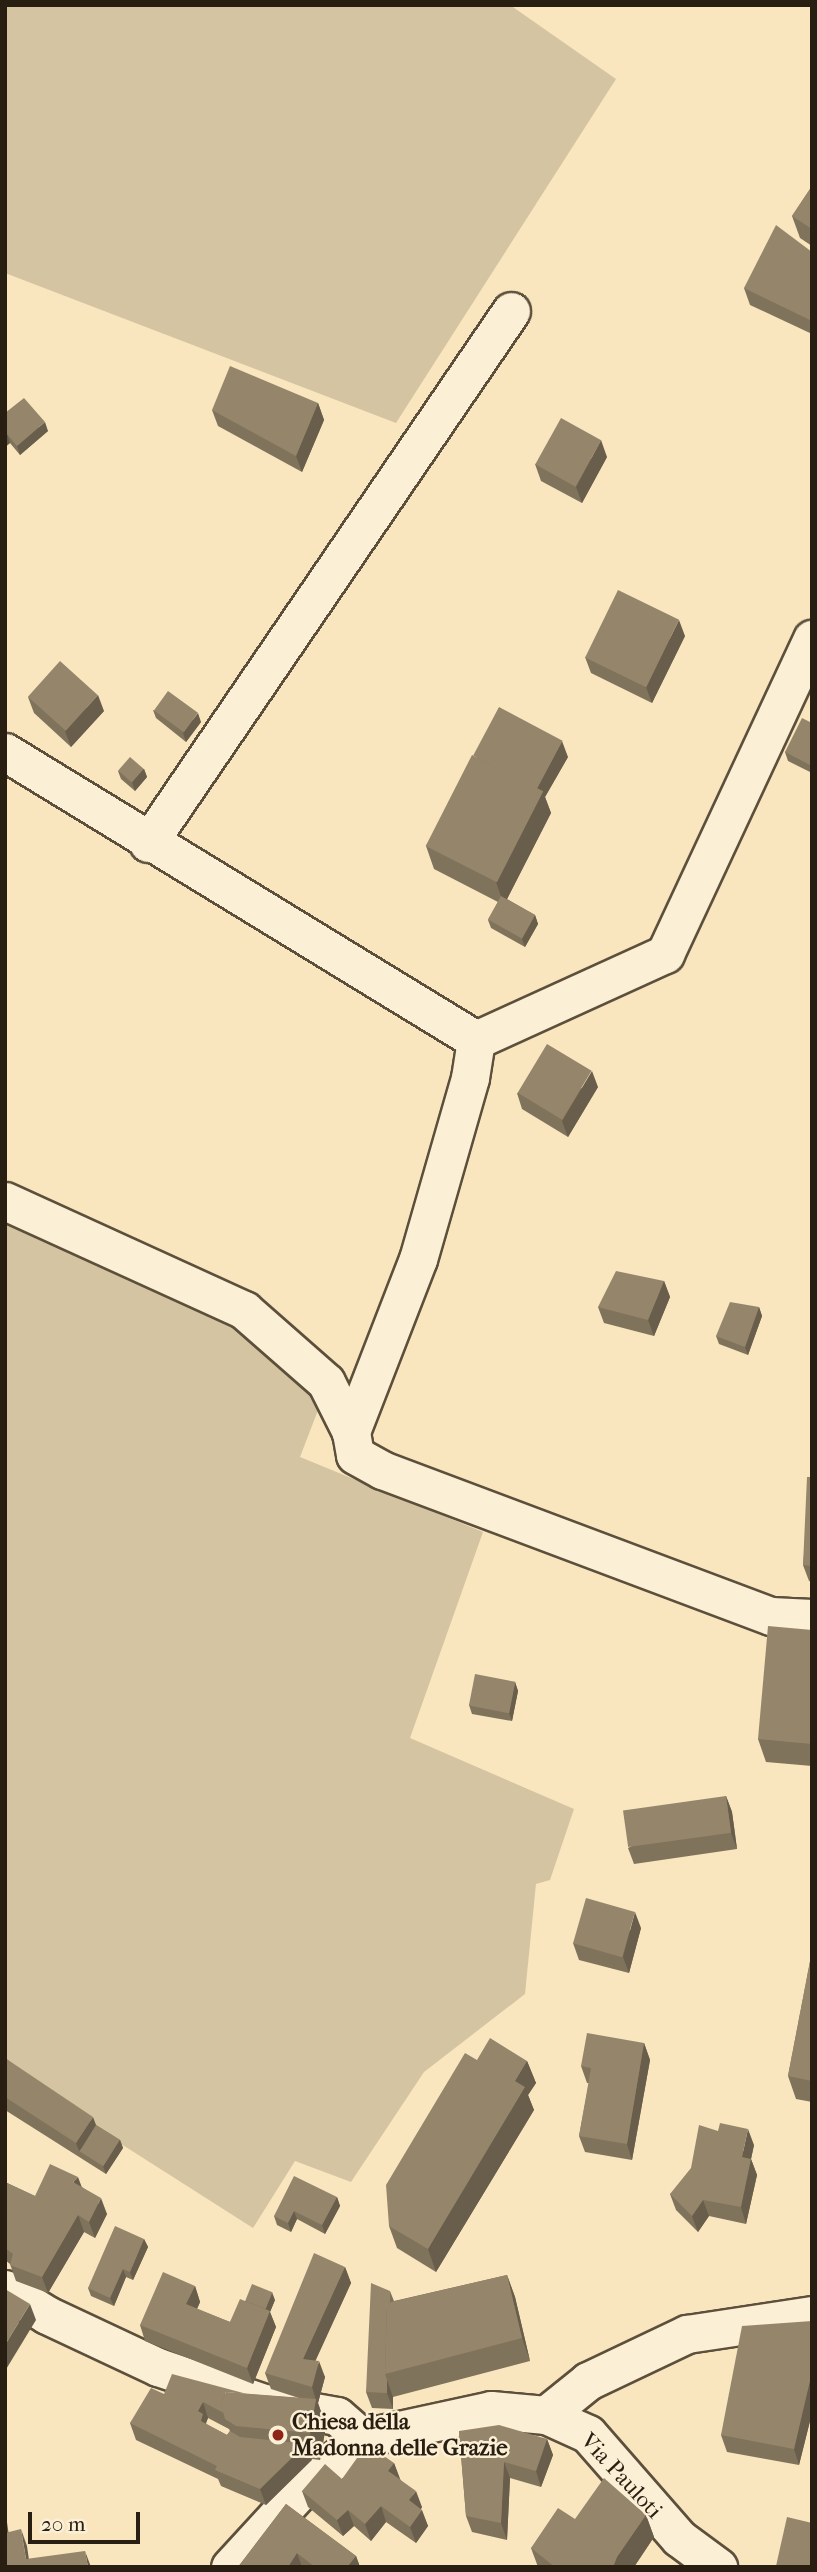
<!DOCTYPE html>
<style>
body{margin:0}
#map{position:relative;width:817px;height:2572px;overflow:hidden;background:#f9e6bf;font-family:"IM FELL French Canon",serif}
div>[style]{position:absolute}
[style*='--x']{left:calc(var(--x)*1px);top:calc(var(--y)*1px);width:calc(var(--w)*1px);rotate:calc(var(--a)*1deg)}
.green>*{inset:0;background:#d5c4a1}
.roads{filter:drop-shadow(2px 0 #5c503c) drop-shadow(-2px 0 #5c503c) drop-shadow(0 2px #5c503c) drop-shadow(0 -2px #5c503c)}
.minor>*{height:37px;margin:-18.5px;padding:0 18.5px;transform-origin:18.5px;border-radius:18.5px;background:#fbefd5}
.wall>*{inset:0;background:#80735c}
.shaded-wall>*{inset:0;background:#685e4b}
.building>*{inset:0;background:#95866b;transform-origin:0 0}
.dots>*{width:19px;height:19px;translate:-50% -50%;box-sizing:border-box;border:4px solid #fbefd5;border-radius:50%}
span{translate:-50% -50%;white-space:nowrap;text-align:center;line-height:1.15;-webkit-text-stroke:5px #fbefd5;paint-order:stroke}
.poi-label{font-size:23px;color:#281e11;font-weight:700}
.left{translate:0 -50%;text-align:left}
.street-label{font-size:23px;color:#281e11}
.frame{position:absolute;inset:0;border:7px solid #281e11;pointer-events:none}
.scale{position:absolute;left:28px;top:2512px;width:112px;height:32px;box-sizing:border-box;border:4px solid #281e11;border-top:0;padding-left:9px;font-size:21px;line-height:24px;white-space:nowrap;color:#281e11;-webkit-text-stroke:5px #fbefd5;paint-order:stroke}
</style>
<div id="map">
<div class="green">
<div style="clip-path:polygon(5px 5px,510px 5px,616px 79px,396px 423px,5px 273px)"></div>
<div style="clip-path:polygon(5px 1219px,234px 1321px,258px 1338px,320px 1405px,300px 1457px,483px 1532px,410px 1738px,574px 1809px,550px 1880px,536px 1884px,525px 1994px,424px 2072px,351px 2182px,295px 2161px,253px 2228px,5px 2070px)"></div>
</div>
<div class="roads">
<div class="minor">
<div style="--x:5;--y:752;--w:552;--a:31.44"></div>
<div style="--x:476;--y:1040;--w:38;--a:99"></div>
<div style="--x:470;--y:1078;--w:188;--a:106"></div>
<div style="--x:418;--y:1259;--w:186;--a:111.2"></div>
<div style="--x:351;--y:1432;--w:23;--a:80"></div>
<div style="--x:355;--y:1455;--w:31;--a:29"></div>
<div style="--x:382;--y:1470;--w:415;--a:20.6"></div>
<div style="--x:771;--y:1616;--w:41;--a:2.8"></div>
<div style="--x:148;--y:843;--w:644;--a:-55.69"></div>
<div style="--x:476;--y:1040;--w:208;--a:-24.5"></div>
<div style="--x:665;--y:954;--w:348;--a:-65"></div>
<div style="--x:5;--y:1201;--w:263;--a:24.5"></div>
<div style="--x:244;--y:1310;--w:109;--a:41.3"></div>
<div style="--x:326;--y:1382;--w:56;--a:63.4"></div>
<div style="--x:5;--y:2289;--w:49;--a:31.8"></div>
<div style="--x:47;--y:2315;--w:123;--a:25.1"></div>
<div style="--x:158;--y:2367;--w:112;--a:18.8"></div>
<div style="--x:264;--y:2403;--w:74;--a:10.1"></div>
<div style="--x:337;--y:2416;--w:33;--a:41"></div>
<div style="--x:546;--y:2415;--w:54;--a:-39"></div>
<div style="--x:588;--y:2381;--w:110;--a:-25.4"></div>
<div style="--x:687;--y:2334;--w:126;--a:-8.6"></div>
<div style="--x:230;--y:2567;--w:118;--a:-47.4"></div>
<div style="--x:310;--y:2480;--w:67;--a:-38.9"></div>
<div style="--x:362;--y:2438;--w:132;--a:-12.2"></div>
<div style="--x:491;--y:2410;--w:55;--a:5.2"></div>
<div style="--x:546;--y:2415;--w:46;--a:24.3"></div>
<div style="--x:588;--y:2434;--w:138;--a:48.8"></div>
<div style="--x:679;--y:2538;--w:49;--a:36.6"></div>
</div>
</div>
<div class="wall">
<div style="clip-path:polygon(812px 186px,812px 246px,800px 238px,792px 216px)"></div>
<div style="clip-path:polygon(812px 252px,812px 334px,750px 305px,744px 288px)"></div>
<div style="clip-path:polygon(318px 403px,324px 420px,302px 472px,218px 426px,212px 410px)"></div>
<div style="clip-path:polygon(5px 413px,48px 431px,20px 455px,10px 443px,5px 447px)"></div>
<div style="clip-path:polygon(607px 457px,582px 503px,541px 481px,535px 464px)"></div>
<div style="clip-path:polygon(685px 636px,652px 703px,591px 673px,585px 657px)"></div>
<div style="clip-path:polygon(28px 697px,104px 711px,71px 747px,34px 713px)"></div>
<div style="clip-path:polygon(153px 710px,201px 722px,186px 742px,156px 718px)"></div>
<div style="clip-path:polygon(812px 723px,812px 773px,788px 761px,785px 752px)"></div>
<div style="clip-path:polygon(477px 757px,568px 757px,545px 797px,551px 813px,507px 899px,535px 915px,538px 924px,525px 947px,491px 928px,488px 920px,498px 902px,434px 869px,426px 846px)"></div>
<div style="clip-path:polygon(144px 769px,147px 777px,135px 791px,121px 779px,118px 771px)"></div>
<div style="clip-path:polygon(598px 1087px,568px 1137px,522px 1109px,517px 1093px)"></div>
<div style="clip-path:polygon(664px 1281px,670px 1297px,654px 1336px,604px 1323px,598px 1307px)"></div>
<div style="clip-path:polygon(759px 1307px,762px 1316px,748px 1355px,719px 1344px,716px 1336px)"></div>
<div style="clip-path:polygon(812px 1477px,812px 1582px,809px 1581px,803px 1565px)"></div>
<div style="clip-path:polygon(812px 1630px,812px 1766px,766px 1762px,758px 1739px)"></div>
<div style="clip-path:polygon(515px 1682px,518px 1691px,512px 1721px,472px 1714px,469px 1705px)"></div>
<div style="clip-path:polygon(726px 1796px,732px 1812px,737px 1849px,634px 1864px,628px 1848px)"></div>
<div style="clip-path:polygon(641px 1928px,629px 1973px,579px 1960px,573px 1943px)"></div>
<div style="clip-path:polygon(812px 1951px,812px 2102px,796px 2099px,788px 2076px)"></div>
<div style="clip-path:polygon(644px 2043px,650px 2060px,632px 2160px,585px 2152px,579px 2136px,589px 2083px,587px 2083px,581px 2066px)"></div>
<div style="clip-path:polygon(5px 2058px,96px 2125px,120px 2140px,123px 2148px,106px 2174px,5px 2110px)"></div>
<div style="clip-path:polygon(477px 2060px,527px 2061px,536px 2083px,528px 2095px,534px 2110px,436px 2272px,397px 2248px,389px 2226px)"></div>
<div style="clip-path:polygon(754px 2145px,751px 2159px,757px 2175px,746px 2224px,709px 2216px,698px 2232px,676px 2210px,670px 2194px)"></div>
<div style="clip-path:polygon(5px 2182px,35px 2196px,82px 2187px,107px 2214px,95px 2238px,84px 2232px,48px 2293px,16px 2281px,10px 2264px,5px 2260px)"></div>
<div style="clip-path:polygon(337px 2197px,340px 2206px,325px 2234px,297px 2219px,291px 2232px,277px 2225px,274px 2216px)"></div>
<div style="clip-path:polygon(144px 2239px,148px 2247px,133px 2280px,126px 2277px,114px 2306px,91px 2296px,88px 2288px)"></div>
<div style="clip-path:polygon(evenodd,345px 2267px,351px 2283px,315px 2361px,325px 2377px,318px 2403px,326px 2426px,320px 2460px,312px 2459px,266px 2505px,221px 2486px,218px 2479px,136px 2440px,130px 2423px,164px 2394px,246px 2394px,299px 2398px,271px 2389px,265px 2373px,345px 2267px,208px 2418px,229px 2429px,230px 2431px,227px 2435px,206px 2424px,206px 2423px,208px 2418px)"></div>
<div style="clip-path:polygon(507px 2275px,515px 2297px,530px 2361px,393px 2397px,393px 2409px,372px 2408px,366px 2392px,390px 2291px,394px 2301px)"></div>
<div style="clip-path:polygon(195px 2286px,200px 2302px,197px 2309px,230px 2322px,245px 2301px,275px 2300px,270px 2312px,276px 2327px,253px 2384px,145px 2341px,140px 2325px)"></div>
<div style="clip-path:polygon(812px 2321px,812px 2413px,799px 2465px,727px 2452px,721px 2435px)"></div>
<div style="clip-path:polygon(459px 2431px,547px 2439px,553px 2455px,541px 2487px,510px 2478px,507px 2540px,472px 2532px,466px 2516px)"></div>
<div style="clip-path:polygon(394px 2463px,400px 2479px,422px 2507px,421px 2509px,428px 2526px,416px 2543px,386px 2522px,371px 2541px,354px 2526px,343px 2536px,308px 2507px,302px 2491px)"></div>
<div style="clip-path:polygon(286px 2504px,356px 2556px,360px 2567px,238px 2567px)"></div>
<div style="clip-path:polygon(646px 2515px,654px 2537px,634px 2567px,538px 2567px,531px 2548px,575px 2519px)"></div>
</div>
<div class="shaded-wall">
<div style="clip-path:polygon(318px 403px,324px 420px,302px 472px,296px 456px)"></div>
<div style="clip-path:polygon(45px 422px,48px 431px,20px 455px,17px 446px)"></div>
<div style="clip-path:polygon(7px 434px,10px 443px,5px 447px,5px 436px)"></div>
<div style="clip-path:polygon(601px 440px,607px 457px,582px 503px,576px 487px)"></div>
<div style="clip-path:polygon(679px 620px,685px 636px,652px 703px,646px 687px)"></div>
<div style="clip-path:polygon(98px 695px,104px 711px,71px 747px,65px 731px)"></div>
<div style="clip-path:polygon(198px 713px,201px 722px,186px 742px,183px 733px)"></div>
<div style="clip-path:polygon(562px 741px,568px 757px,545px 797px,551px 813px,504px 905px,496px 882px,533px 791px)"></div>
<div style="clip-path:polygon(144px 769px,147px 777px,135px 791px,132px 782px)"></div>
<div style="clip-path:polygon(535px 915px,538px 924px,525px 947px,522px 939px)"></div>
<div style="clip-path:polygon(592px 1071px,598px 1087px,568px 1137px,562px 1121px)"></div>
<div style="clip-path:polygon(664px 1281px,670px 1297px,654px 1336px,648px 1320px)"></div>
<div style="clip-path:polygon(759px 1307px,762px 1316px,748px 1355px,745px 1347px)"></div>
<div style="clip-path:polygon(515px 1682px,518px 1691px,512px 1721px,509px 1713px)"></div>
<div style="clip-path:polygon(726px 1796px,732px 1812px,737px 1849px,731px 1833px)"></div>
<div style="clip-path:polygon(635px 1912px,641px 1928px,629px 1973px,623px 1957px)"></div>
<div style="clip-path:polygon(644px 2043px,650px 2060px,632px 2160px,627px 2144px)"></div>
<div style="clip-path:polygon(527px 2061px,536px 2083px,528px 2095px,534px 2110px,436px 2272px,428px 2249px,515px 2081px)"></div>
<div style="clip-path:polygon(93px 2117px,99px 2133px,79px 2151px,76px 2143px)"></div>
<div style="clip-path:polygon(748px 2129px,754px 2145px,751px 2159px,757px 2175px,746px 2224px,741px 2207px,742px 2157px)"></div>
<div style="clip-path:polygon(120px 2140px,123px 2148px,106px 2174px,103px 2166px)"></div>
<div style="clip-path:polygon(78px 2177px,84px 2193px,73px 2182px)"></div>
<div style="clip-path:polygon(337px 2197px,340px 2206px,325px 2234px,322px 2225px)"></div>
<div style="clip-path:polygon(101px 2198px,107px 2214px,95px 2238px,89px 2222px)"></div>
<div style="clip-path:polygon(703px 2200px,709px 2216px,698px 2232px,692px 2216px)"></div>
<div style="clip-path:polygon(294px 2211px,297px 2219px,291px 2232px,288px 2223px)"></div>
<div style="clip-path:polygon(78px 2215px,84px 2232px,48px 2293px,42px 2277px)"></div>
<div style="clip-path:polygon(144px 2239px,148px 2247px,133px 2280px,130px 2272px)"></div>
<div style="clip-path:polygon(345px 2267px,351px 2283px,309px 2375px,303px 2359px)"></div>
<div style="clip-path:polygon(123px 2269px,126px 2277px,114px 2306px,110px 2298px)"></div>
<div style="clip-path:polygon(507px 2275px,515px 2297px,530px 2361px,522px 2338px)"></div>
<div style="clip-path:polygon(195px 2286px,200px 2302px,192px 2320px,186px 2304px)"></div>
<div style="clip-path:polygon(272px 2292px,275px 2300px,270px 2312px,276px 2327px,253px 2384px,247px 2368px,263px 2314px)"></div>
<div style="clip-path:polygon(30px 2304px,36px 2320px,5px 2371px,5px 2345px)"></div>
<div style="clip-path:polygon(319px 2361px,325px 2377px,318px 2403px,326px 2426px,320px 2460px,310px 2433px,316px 2400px,312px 2387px)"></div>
<div style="clip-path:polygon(812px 2372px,812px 2413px,799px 2465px,794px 2449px)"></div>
<div style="clip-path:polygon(387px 2380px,393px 2397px,393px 2409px,387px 2393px)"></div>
<div style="clip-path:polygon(203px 2402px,208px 2418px,206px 2423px,209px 2430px,206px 2437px,198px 2411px)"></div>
<div style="clip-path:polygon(547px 2439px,553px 2455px,541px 2487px,536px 2471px)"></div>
<div style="clip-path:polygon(306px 2444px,312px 2460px,266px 2505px,260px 2489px)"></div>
<div style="clip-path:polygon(504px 2462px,510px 2478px,507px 2540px,501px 2523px)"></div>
<div style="clip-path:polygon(394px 2463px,400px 2479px,388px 2471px)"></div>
<div style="clip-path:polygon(416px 2491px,422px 2507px,415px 2517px,409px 2500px)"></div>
<div style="clip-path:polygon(381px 2506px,386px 2522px,371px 2541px,365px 2524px)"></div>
<div style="clip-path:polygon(5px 2509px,11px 2549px,5px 2534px)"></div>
<div style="clip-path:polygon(348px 2510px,354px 2526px,343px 2536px,337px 2520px)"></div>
<div style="clip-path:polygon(422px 2510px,428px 2526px,416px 2543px,410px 2527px)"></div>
<div style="clip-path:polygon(646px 2515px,654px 2537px,634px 2567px,613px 2567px,617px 2557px)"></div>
<div style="clip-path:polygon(21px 2529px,27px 2546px,30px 2567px,26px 2559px)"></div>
<div style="clip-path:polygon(85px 2551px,91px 2567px,88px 2567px)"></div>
<div style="clip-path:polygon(297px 2553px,302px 2567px,288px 2567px)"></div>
<div style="clip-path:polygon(356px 2556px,360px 2567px,347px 2567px)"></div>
</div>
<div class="building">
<div style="clip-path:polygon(812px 186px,812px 229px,792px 216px)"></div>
<div style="clip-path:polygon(776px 225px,812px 252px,812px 321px,744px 288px)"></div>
<div style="clip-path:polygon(230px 366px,318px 403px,296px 456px,212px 410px)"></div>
<div style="clip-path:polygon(24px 398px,45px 422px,17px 446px,7px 434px,5px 436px,5px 413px)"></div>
<div style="left:561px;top:418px;width:46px;height:53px;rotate:29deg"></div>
<div style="left:618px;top:590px;width:68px;height:75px;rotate:26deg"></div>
<div style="left:60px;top:661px;width:51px;height:48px;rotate:42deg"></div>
<div style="left:168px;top:691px;width:37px;height:24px;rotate:36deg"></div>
<div style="left:499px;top:707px;width:72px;height:55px;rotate:28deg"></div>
<div style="clip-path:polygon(802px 718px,812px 723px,812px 766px,785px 752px)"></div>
<div style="left:472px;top:755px;width:80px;height:102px;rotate:27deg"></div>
<div style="left:130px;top:757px;width:18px;height:18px;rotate:41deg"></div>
<div style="left:501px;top:896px;width:39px;height:27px;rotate:29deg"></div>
<div style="left:547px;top:1044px;width:52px;height:57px;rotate:31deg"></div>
<div style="clip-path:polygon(616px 1271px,664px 1281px,648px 1320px,598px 1307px)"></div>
<div style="clip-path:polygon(730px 1302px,759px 1307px,745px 1347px,716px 1336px)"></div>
<div style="clip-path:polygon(807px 1477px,812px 1477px,812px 1566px,803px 1565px)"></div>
<div style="clip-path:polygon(768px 1626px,812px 1630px,812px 1744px,758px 1739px)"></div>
<div style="left:475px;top:1674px;width:41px;height:32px;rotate:11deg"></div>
<div style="left:726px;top:1796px;width:37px;height:104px;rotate:82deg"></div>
<div style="left:586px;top:1898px;width:51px;height:47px;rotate:16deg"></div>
<div style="clip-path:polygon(812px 1951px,812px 2081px,788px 2076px)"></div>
<div style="clip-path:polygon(587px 2033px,644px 2043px,627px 2144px,579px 2136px,591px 2068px,581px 2066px)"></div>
<div style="clip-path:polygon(490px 2038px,527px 2061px,515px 2081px,525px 2087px,428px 2249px,389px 2226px,386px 2185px,465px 2053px,477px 2060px)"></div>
<div style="clip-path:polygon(5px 2058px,93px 2117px,76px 2143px,5px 2097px)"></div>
<div style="clip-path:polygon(720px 2123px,748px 2129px,742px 2157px,751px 2159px,741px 2207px,703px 2200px,692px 2216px,670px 2194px,691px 2168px,699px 2125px,718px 2131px)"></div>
<div style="left:96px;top:2125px;width:28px;height:31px;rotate:32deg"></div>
<div style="clip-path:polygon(50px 2164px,78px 2177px,73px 2182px,101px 2198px,89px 2222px,78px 2215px,42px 2277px,10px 2265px,13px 2254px,5px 2248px,5px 2182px,35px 2196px)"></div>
<div style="clip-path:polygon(294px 2176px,337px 2197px,322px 2225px,294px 2211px,288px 2223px,274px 2216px)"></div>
<div style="clip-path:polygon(115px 2226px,144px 2239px,130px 2272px,123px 2269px,110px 2298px,88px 2288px)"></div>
<div style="clip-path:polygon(314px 2253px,345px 2267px,303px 2359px,319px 2361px,312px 2387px,265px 2373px)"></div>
<div style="clip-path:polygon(163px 2272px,195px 2286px,186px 2304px,230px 2322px,240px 2299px,270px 2311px,247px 2368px,140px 2325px)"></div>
<div style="clip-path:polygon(507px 2275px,522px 2338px,385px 2374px,387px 2303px)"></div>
<div style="clip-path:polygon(371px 2283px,390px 2291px,390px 2302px,387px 2303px,385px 2374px,387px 2380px,387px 2393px,366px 2392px)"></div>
<div style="left:252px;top:2284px;width:22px;height:18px;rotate:22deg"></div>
<div style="clip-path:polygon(5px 2289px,30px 2304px,5px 2345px)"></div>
<div style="clip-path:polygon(812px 2321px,812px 2372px,794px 2449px,721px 2435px,742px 2326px)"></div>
<div style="clip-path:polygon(172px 2374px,247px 2394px,226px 2392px,221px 2403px,224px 2413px,203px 2402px,198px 2411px,203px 2414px,201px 2421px,227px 2435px,230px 2431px,240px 2437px,306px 2444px,260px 2489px,215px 2470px,217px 2466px,130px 2423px,151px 2388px,164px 2394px)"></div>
<div style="clip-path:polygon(226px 2392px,316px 2399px,310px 2433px,236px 2426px,225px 2419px,221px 2403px)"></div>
<div style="clip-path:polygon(499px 2425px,547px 2439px,536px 2471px,504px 2462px,501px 2523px,466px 2516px,459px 2431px)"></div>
<div style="clip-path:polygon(367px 2444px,394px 2463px,388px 2471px,416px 2491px,409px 2500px,422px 2510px,410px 2527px,381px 2506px,365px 2524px,348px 2510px,337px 2520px,302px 2491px,325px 2464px,342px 2479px)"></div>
<div style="clip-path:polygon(604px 2478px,646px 2515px,617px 2557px,613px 2567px,555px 2567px,531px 2548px,558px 2508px,575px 2519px)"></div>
<div style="clip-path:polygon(286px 2504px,356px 2556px,347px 2567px,315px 2567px,297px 2553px,288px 2567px,238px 2567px)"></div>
<div style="clip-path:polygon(787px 2517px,812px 2523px,812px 2567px,776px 2566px)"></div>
<div style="clip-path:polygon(21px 2529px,26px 2559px,85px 2551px,88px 2567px,5px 2567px,5px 2533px)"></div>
</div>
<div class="dots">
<div style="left:278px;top:2435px;background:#8f2418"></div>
</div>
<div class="poi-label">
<span class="left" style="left:292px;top:2435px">Chiesa della<br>Madonna delle Grazie</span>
</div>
<div class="street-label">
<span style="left:621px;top:2476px;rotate:47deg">Via Pauloti</span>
</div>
<div class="frame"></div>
<div class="scale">20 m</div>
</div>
